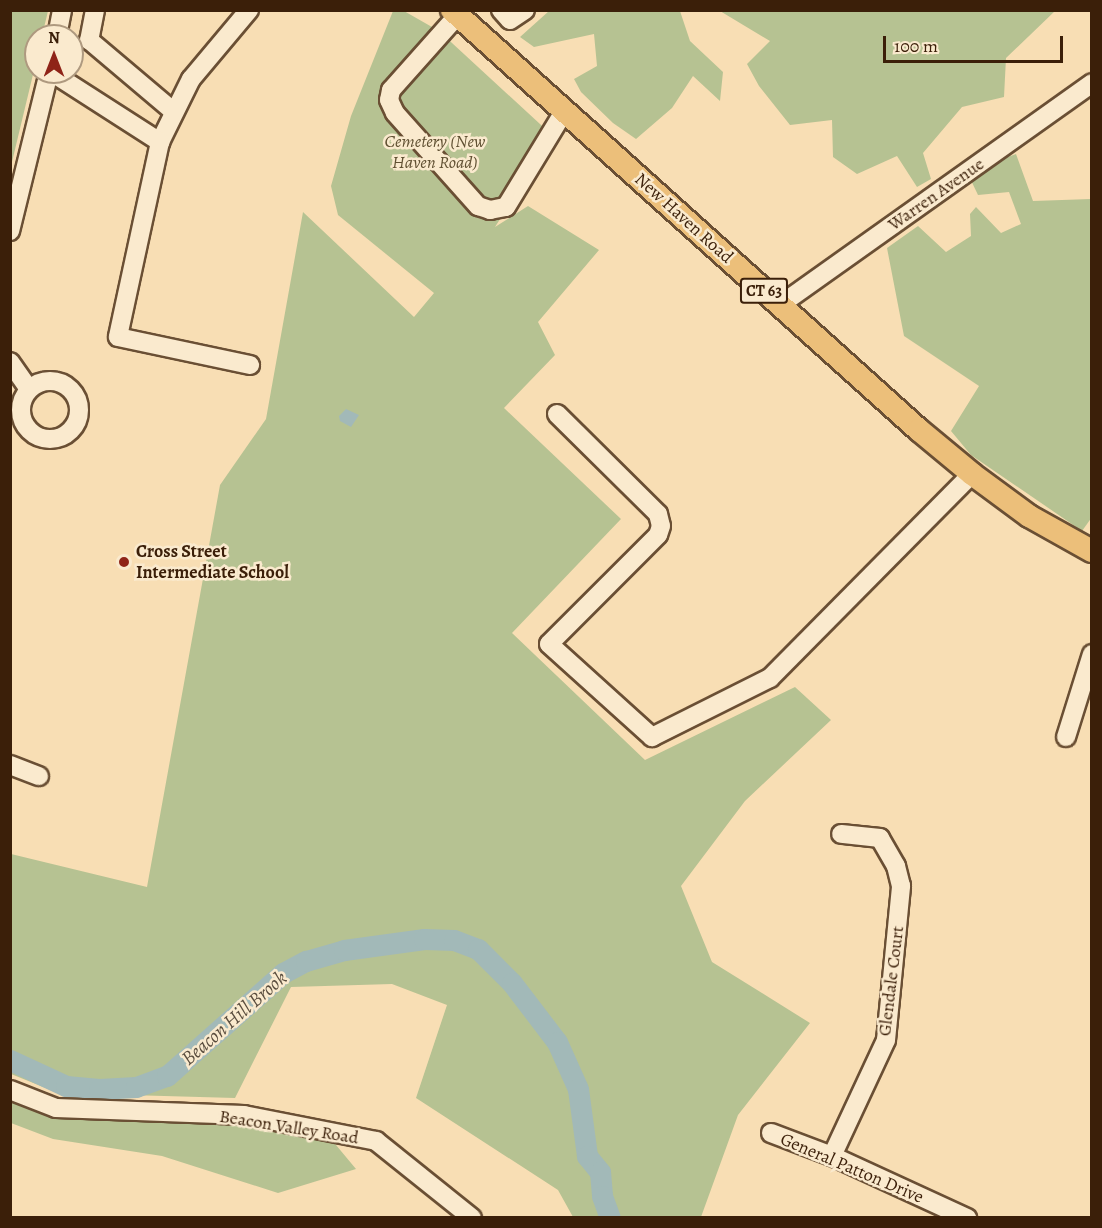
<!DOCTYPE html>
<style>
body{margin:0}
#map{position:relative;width:1102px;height:1228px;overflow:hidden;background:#f8deb4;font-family:Alegreya,serif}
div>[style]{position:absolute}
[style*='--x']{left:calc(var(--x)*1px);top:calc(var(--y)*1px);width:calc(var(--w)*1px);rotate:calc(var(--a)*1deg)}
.green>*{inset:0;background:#b6c292}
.water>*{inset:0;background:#a2b9b8}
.river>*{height:21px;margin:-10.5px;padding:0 10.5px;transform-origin:10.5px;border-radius:10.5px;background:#a2b9b8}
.roads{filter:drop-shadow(2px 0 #6a4f34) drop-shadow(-2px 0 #6a4f34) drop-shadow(0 2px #6a4f34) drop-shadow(0 -2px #6a4f34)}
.minor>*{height:18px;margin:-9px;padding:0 9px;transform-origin:9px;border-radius:9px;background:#faeace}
.minor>.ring{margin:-9px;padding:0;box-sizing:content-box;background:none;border:18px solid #faeace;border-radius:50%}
.major>*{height:22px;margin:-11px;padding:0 11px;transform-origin:11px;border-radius:11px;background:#ecbf7a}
.dots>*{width:16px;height:16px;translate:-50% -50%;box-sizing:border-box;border:3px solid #faeace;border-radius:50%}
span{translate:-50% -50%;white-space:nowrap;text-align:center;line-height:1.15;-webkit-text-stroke:5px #faeace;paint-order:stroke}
.shield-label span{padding:2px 4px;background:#faeace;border:2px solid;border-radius:4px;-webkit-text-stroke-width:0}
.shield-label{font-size:16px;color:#3b1f09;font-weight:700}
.park-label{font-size:18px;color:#605032;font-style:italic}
.street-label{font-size:18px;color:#3b1f09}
.poi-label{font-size:18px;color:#3b1f09;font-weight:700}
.left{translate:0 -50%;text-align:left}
.water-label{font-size:20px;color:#5a4d3e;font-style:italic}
.frame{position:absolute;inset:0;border:12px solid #3b1f09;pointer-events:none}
.north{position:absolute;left:24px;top:24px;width:60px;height:60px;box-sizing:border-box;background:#faeace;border:2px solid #ae997f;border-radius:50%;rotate:0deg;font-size:16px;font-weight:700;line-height:24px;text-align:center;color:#3b1f09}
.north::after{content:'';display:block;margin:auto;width:21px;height:27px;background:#8f2418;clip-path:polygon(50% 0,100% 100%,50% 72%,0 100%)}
.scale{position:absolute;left:883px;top:36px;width:180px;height:27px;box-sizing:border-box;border:3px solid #3b1f09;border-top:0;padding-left:8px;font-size:18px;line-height:21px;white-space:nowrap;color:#3b1f09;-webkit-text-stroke:4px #faeace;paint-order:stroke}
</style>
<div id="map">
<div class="green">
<div style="clip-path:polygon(11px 10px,48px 11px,42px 36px,36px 36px,36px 62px,11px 166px)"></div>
<div style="clip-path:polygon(393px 11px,404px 11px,439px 31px,553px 136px,495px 227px,528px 206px,599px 250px,538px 322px,555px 355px,504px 408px,621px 519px,512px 633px,645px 760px,795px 687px,831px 720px,745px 801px,681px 886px,712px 962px,810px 1023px,738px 1115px,701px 1217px,573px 1217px,558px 1190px,416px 1098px,447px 1005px,392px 984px,291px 987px,235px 1098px,58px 1093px,11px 1074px,11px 854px,147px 887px,220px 485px,266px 419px,303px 212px,414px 317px,434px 293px,338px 215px,331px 186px,351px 116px)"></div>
<div style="clip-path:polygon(549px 11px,680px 11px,690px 41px,723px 72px,720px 101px,693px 76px,672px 108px,636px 139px,613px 123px,581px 92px,574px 79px,597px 66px,594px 34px,534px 47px,520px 37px)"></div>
<div style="clip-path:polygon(720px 11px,1055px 11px,1006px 58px,1004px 97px,962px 107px,923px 153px,931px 179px,917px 187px,897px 156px,857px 174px,833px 157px,832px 120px,790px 125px,759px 86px,747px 64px,770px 41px)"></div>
<div style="clip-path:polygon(1016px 154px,1033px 201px,1091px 199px,1092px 517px,1082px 531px,971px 455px,951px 431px,979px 386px,904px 336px,887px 248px,918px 226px,946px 252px,971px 236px,970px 214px,976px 207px,1001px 233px,1021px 224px,1009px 192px,978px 195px,967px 172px)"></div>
<div style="clip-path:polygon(11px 1097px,232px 1120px,331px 1139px,356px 1169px,278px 1193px,162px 1156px,53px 1139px,11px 1123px,11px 1145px)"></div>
</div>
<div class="water">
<div style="clip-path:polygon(346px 409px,359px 415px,351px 427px,340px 421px,339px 416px)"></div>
</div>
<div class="river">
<div style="--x:10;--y:1060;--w:62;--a:24.9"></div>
<div style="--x:66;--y:1086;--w:33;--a:5"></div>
<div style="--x:99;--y:1089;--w:37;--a:-3"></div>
<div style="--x:136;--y:1087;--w:33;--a:-20"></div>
<div style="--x:167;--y:1076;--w:155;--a:-41.6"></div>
<div style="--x:283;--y:973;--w:26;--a:-28"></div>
<div style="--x:306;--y:961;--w:40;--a:-16"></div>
<div style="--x:344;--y:950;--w:81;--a:-7.8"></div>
<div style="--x:424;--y:939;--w:30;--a:2"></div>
<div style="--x:454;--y:940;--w:26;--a:21"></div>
<div style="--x:478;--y:949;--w:48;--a:45"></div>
<div style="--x:512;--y:983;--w:74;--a:52.7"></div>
<div style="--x:557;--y:1042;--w:51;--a:65.9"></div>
<div style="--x:578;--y:1089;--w:68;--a:82.3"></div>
<div style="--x:587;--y:1156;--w:21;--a:51"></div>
<div style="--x:600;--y:1172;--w:24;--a:85"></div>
<div style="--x:602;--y:1196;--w:23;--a:70"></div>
</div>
<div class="roads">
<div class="minor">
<div style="--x:95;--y:10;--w:31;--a:101"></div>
<div style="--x:89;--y:40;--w:110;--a:40.2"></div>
<div style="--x:249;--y:10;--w:90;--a:130"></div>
<div style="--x:191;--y:79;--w:70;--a:116.2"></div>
<div style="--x:160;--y:142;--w:199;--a:102.2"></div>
<div style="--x:118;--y:337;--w:135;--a:12"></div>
<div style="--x:501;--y:10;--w:13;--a:48"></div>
<div style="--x:510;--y:20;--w:18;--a:-34"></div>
<div style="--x:457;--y:16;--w:99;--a:131.7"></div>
<div style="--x:391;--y:90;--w:10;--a:101"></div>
<div style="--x:389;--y:100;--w:14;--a:65"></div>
<div style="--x:395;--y:113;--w:125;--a:48.3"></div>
<div style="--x:478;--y:206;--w:13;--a:18"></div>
<div style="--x:490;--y:210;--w:16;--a:-11"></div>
<div style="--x:506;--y:207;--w:114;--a:-58.7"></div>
<div style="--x:57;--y:36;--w:26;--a:-79"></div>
<div style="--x:51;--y:72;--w:130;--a:32.7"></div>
<div style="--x:10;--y:231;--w:164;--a:-76.2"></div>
<div style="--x:780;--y:305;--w:383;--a:-35.4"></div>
<div style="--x:10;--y:362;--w:33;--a:55"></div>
<div class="ring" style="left:21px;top:381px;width:40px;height:40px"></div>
<div style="--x:557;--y:414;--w:142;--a:44.7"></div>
<div style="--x:658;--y:514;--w:12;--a:76"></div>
<div style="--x:661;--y:526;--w:9;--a:108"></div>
<div style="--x:658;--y:535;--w:154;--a:135"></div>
<div style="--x:549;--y:644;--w:139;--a:42.1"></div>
<div style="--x:652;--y:737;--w:132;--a:-26.6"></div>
<div style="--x:770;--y:678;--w:287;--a:-45.3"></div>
<div style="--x:1066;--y:737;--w:87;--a:-72.6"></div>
<div style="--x:10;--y:765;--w:31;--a:21"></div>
<div style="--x:10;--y:1090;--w:49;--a:21.4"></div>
<div style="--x:56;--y:1108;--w:188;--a:2.1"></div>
<div style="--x:244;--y:1115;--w:135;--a:11.1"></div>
<div style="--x:376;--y:1141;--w:123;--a:38.7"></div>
<div style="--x:771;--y:1133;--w:65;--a:20.7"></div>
<div style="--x:832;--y:1156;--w:149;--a:24.7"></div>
<div style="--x:832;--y:1156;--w:128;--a:-65"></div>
<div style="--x:886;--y:1040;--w:155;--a:-84.4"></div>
<div style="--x:901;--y:886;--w:21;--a:-104"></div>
<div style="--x:896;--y:866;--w:32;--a:-120"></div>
<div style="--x:880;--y:838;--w:39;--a:-174"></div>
</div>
<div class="major">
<div style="--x:452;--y:10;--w:628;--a:41.97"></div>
<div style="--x:919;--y:430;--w:69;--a:39.7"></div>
<div style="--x:972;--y:474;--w:71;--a:36.4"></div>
<div style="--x:1029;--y:516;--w:72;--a:29.1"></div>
</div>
</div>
<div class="dots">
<div style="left:124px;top:562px;background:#8f2418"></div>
</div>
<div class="shield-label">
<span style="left:764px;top:291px">CT 63</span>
</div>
<div class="park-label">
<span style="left:435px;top:152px">Cemetery (New<br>Haven Road)</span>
</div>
<div class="street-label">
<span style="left:936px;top:194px;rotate:-35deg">Warren Avenue</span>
<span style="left:684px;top:218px;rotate:42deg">New Haven Road</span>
<span style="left:891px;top:981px;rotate:-83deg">Glendale Court</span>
<span style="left:289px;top:1127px;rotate:9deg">Beacon Valley Road</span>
<span style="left:852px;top:1168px;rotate:23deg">General Patton Drive</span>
</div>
<div class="poi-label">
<span class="left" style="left:136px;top:562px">Cross Street<br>Intermediate School</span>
</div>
<div class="water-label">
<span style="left:234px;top:1018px;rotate:-41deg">Beacon Hill Brook</span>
</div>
<div class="frame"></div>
<div class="north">N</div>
<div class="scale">100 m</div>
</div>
